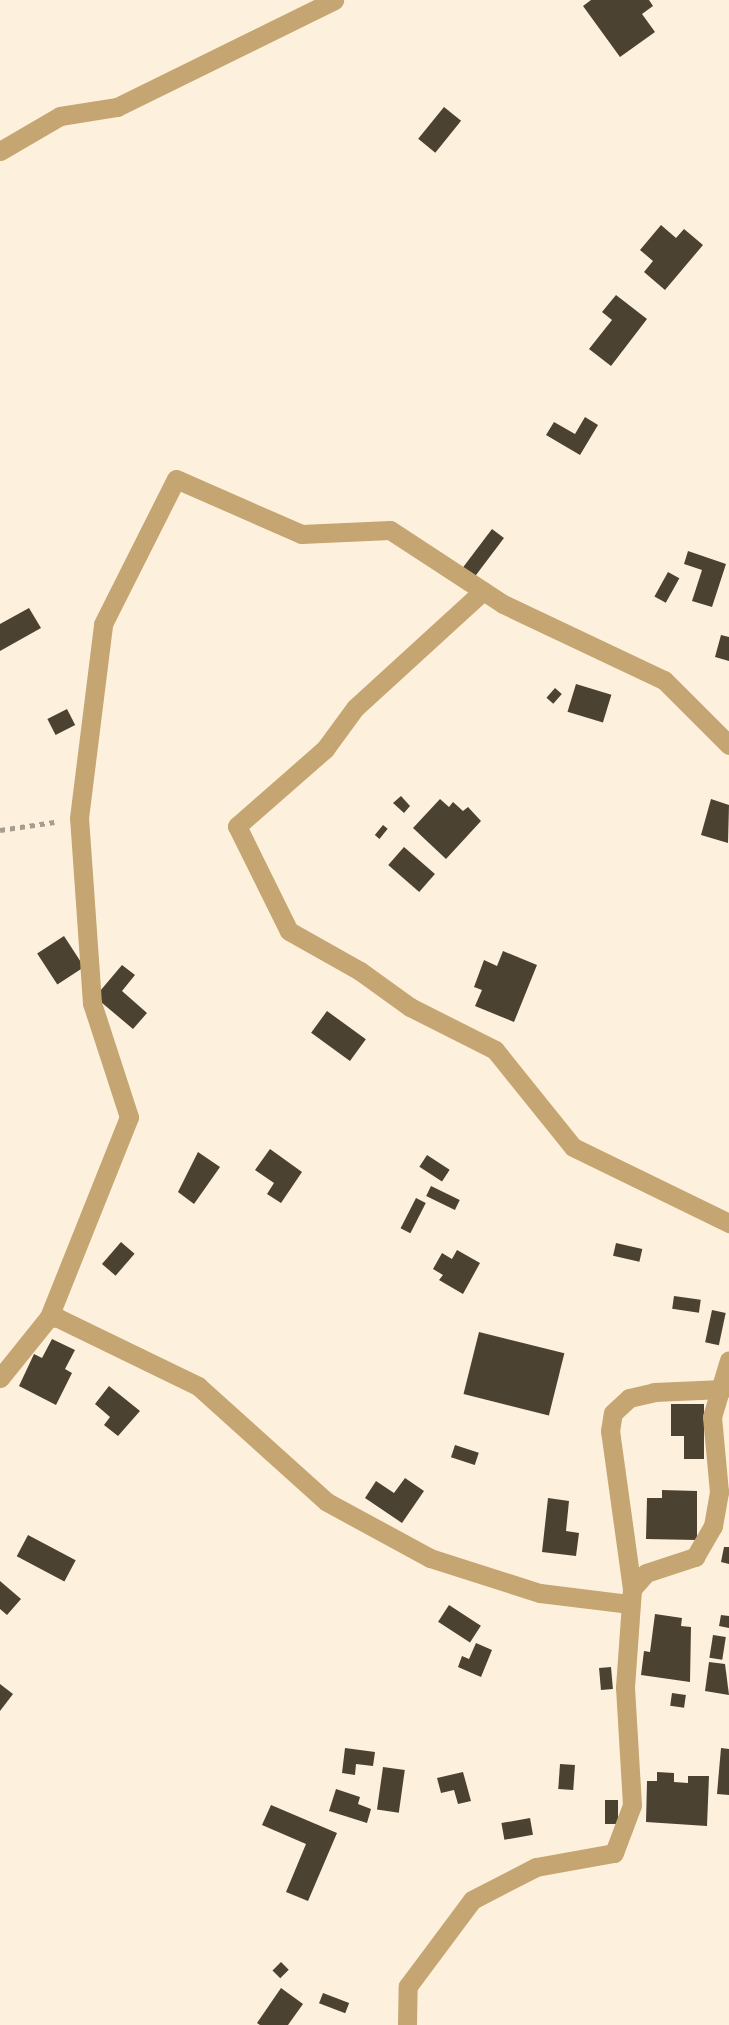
<!DOCTYPE html>
<style>
body{margin:0}
#map{position:relative;width:729px;height:2025px;overflow:hidden;background:#fdf1dd;font-family:"Archivo Narrow",sans-serif}
div>[style]{position:absolute}
[style*='--x']{left:calc(var(--x)*1px);top:calc(var(--y)*1px);width:calc(var(--w)*1px);rotate:calc(var(--a)*1deg)}
.building>*{inset:0;background:#4c4231;transform-origin:0 0}
.path>*{height:4.5px;margin-top:-2.25px;transform-origin:0;background:repeating-linear-gradient(90deg,#a69d8e 0 5px,transparent 0 10px)}
.minor>*{height:19px;margin:-9.5px;padding:0 9.5px;transform-origin:9.5px;border-radius:9.5px;background:#c5a571}
span{translate:-50% -50%;white-space:nowrap;text-align:center;line-height:1.15;-webkit-text-stroke:7px #fdf1dd;paint-order:stroke}
</style>
<div id="map">
<div class="building">
<div style="clip-path:polygon(591px 0,649px 0,653px 6px,642px 14px,655px 32px,620px 57px,583px 6px)"></div>
<div style="left:444px;top:107px;width:22px;height:41px;rotate:39deg"></div>
<div style="clip-path:polygon(661px 225px,676px 238px,684px 229px,703px 245px,665px 290px,644px 272px,653px 261px,640px 250px)"></div>
<div style="clip-path:polygon(616px 295px,647px 319px,611px 366px,589px 349px,612px 320px,602px 312px)"></div>
<div style="clip-path:polygon(585px 417px,598px 425px,580px 455px,546px 435px,554px 422px,575px 434px)"></div>
<div style="left:492px;top:529px;width:15px;height:48px;rotate:37deg"></div>
<div style="clip-path:polygon(688px 551px,726px 564px,712px 607px,692px 601px,702px 570px,684px 564px)"></div>
<div style="left:668px;top:572px;width:13px;height:28px;rotate:29deg"></div>
<div style="clip-path:polygon(29px 608px,41px 628px,0 651px,0 624px)"></div>
<div style="clip-path:polygon(721px 635px,729px 637px,729px 661px,715px 657px)"></div>
<div style="left:576px;top:684px;width:37px;height:29px;rotate:17deg"></div>
<div style="left:555px;top:688px;width:9px;height:13px;rotate:41deg"></div>
<div style="left:67px;top:709px;width:18px;height:22px;rotate:63deg"></div>
<div style="clip-path:polygon(401px 796px,410px 806px,404px 813px,393px 803px)"></div>
<div style="clip-path:polygon(440px 799px,449px 807px,453px 802px,463px 811px,468px 807px,481px 821px,446px 859px,413px 828px)"></div>
<div style="clip-path:polygon(711px 799px,729px 805px,728px 843px,701px 835px)"></div>
<div style="left:383px;top:825px;width:6px;height:13px;rotate:39deg"></div>
<div style="left:404px;top:847px;width:41px;height:24px;rotate:41deg"></div>
<div style="left:64px;top:936px;width:37px;height:32px;rotate:57deg"></div>
<div style="clip-path:polygon(503px 951px,537px 965px,514px 1022px,475px 1006px,482px 990px,474px 987px,484px 960px,497px 966px)"></div>
<div style="clip-path:polygon(122px 965px,135px 975px,122px 991px,147px 1013px,133px 1029px,95px 997px)"></div>
<div style="left:327px;top:1011px;width:48px;height:27px;rotate:36deg"></div>
<div style="clip-path:polygon(270px 1149px,302px 1172px,281px 1203px,267px 1194px,274px 1183px,255px 1170px)"></div>
<div style="clip-path:polygon(198px 1152px,220px 1167px,194px 1204px,178px 1192px)"></div>
<div style="left:427px;top:1155px;width:27px;height:14px;rotate:33deg"></div>
<div style="left:431px;top:1186px;width:32px;height:11px;rotate:26deg"></div>
<div style="left:416px;top:1198px;width:11px;height:34px;rotate:27deg"></div>
<div style="left:121px;top:1242px;width:18px;height:29px;rotate:41deg"></div>
<div style="left:616px;top:1243px;width:27px;height:13px;rotate:13deg"></div>
<div style="clip-path:polygon(457px 1250px,480px 1263px,463px 1294px,439px 1280px,443px 1275px,433px 1269px,442px 1253px,452px 1259px)"></div>
<div style="left:674px;top:1296px;width:27px;height:13px;rotate:8deg"></div>
<div style="left:712px;top:1310px;width:14px;height:33px;rotate:12deg"></div>
<div style="left:479px;top:1332px;width:88px;height:64px;rotate:14deg"></div>
<div style="clip-path:polygon(52px 1339px,75px 1350px,65px 1369px,72px 1373px,56px 1405px,19px 1386px,34px 1354px,42px 1358px)"></div>
<div style="clip-path:polygon(109px 1386px,140px 1411px,118px 1436px,104px 1425px,110px 1417px,95px 1404px)"></div>
<div style="clip-path:polygon(671px 1404px,704px 1404px,704px 1459px,684px 1459px,684px 1436px,671px 1436px)"></div>
<div style="left:455px;top:1445px;width:25px;height:13px;rotate:18deg"></div>
<div style="clip-path:polygon(405px 1478px,424px 1491px,402px 1523px,365px 1498px,376px 1481px,394px 1493px)"></div>
<div style="clip-path:polygon(662px 1490px,697px 1491px,697px 1540px,646px 1539px,647px 1498px,662px 1498px)"></div>
<div style="clip-path:polygon(548px 1498px,569px 1501px,566px 1531px,579px 1533px,576px 1556px,542px 1552px)"></div>
<div style="left:28px;top:1535px;width:54px;height:24px;rotate:28deg"></div>
<div style="clip-path:polygon(724px 1547px,729px 1547px,729px 1564px,721px 1562px)"></div>
<div style="clip-path:polygon(0 1581px,21px 1599px,7px 1615px,0 1609px)"></div>
<div style="left:449px;top:1605px;width:38px;height:20px;rotate:33deg"></div>
<div style="clip-path:polygon(655px 1614px,682px 1618px,681px 1626px,691px 1627px,690px 1682px,641px 1675px,644px 1651px,650px 1652px)"></div>
<div style="clip-path:polygon(721px 1615px,729px 1616px,729px 1628px,719px 1626px)"></div>
<div style="left:713px;top:1635px;width:13px;height:23px;rotate:9deg"></div>
<div style="clip-path:polygon(476px 1643px,492px 1650px,481px 1677px,458px 1667px,462px 1656px,469px 1659px)"></div>
<div style="clip-path:polygon(709px 1662px,725px 1664px,729px 1695px,705px 1691px)"></div>
<div style="left:611px;top:1667px;width:22px;height:12px;rotate:85deg"></div>
<div style="clip-path:polygon(0 1684px,13px 1694px,0 1711px)"></div>
<div style="left:672px;top:1693px;width:14px;height:13px;rotate:8deg"></div>
<div style="clip-path:polygon(345px 1748px,375px 1752px,373px 1766px,356px 1764px,355px 1775px,342px 1773px)"></div>
<div style="clip-path:polygon(721px 1748px,729px 1749px,729px 1795px,717px 1794px)"></div>
<div style="left:560px;top:1764px;width:15px;height:25px;rotate:4deg"></div>
<div style="left:383px;top:1767px;width:22px;height:43px;rotate:8deg"></div>
<div style="clip-path:polygon(463px 1772px,471px 1801px,458px 1804px,454px 1790px,441px 1793px,437px 1778px)"></div>
<div style="clip-path:polygon(657px 1772px,674px 1773px,674px 1782px,688px 1783px,688px 1776px,709px 1776px,707px 1826px,646px 1822px,647px 1781px,657px 1781px)"></div>
<div style="clip-path:polygon(336px 1789px,360px 1797px,358px 1804px,371px 1809px,367px 1823px,329px 1811px)"></div>
<div style="left:605px;top:1800px;width:13px;height:24px"></div>
<div style="clip-path:polygon(271px 1805px,337px 1833px,308px 1901px,286px 1892px,306px 1844px,262px 1825px)"></div>
<div style="left:530px;top:1818px;width:17px;height:29px;rotate:80deg"></div>
<div style="left:281px;top:1962px;width:11px;height:12px;rotate:45deg"></div>
<div style="clip-path:polygon(281px 1988px,303px 2004px,288px 2025px,260px 2025px,257px 2023px)"></div>
<div style="left:323px;top:1993px;width:28px;height:11px;rotate:21deg"></div>
</div>
<div class="path">
<div style="--x:0;--y:830;--w:55;--a:-8.4"></div>
</div>
<div class="minor">
<div style="--x:0;--y:151;--w:69;--a:-30.3"></div>
<div style="--x:60;--y:116;--w:58;--a:-9"></div>
<div style="--x:117;--y:107;--w:242;--a:-26.2"></div>
<div style="--x:483;--y:591;--w:173;--a:137.6"></div>
<div style="--x:355;--y:708;--w:51;--a:126.2"></div>
<div style="--x:325;--y:749;--w:117;--a:138.8"></div>
<div style="--x:237;--y:826;--w:117;--a:63.7"></div>
<div style="--x:289;--y:931;--w:81;--a:29.4"></div>
<div style="--x:360;--y:971;--w:62;--a:35.8"></div>
<div style="--x:410;--y:1007;--w:95;--a:26.8"></div>
<div style="--x:495;--y:1050;--w:124;--a:51.2"></div>
<div style="--x:573;--y:1147;--w:174;--a:26"></div>
<div style="--x:49;--y:1317;--w:215;--a:-68.2"></div>
<div style="--x:129;--y:1117;--w:120;--a:-108"></div>
<div style="--x:92;--y:1003;--w:185;--a:-94"></div>
<div style="--x:79;--y:818;--w:195;--a:-82.9"></div>
<div style="--x:103;--y:624;--w:162;--a:-63.3"></div>
<div style="--x:176;--y:479;--w:137;--a:23.7"></div>
<div style="--x:301;--y:534;--w:89;--a:-2.6"></div>
<div style="--x:390;--y:530;--w:135;--a:33.2"></div>
<div style="--x:503;--y:604;--w:178;--a:25.3"></div>
<div style="--x:664;--y:680;--w:92;--a:45"></div>
<div style="--x:0;--y:1378;--w:78;--a:-51.2"></div>
<div style="--x:49;--y:1317;--w:9;--a:6"></div>
<div style="--x:58;--y:1318;--w:156;--a:25.9"></div>
<div style="--x:198;--y:1386;--w:173;--a:42"></div>
<div style="--x:327;--y:1502;--w:117;--a:28.5"></div>
<div style="--x:430;--y:1558;--w:115;--a:17.7"></div>
<div style="--x:540;--y:1593;--w:91;--a:7"></div>
<div style="--x:632;--y:1589;--w:160;--a:-97.9"></div>
<div style="--x:610;--y:1431;--w:18;--a:-81"></div>
<div style="--x:613;--y:1413;--w:22;--a:-43"></div>
<div style="--x:629;--y:1398;--w:26;--a:-13"></div>
<div style="--x:654;--y:1392;--w:69;--a:-2.5"></div>
<div style="--x:407;--y:2025;--w:39;--a:-89"></div>
<div style="--x:408;--y:1986;--w:107;--a:-53.3"></div>
<div style="--x:472;--y:1900;--w:72;--a:-27.3"></div>
<div style="--x:536;--y:1867;--w:79;--a:-10.2"></div>
<div style="--x:614;--y:1853;--w:51;--a:-69.4"></div>
<div style="--x:632;--y:1805;--w:118;--a:-93.4"></div>
<div style="--x:625;--y:1687;--w:98;--a:-85.9"></div>
<div style="--x:632;--y:1589;--w:21;--a:-49"></div>
<div style="--x:646;--y:1573;--w:52;--a:-18.1"></div>
<div style="--x:695;--y:1557;--w:36;--a:-60"></div>
<div style="--x:713;--y:1526;--w:35;--a:-80"></div>
<div style="--x:719;--y:1492;--w:75;--a:-95.3"></div>
<div style="--x:712;--y:1417;--w:59;--a:-73.4"></div>
</div>
</div>
